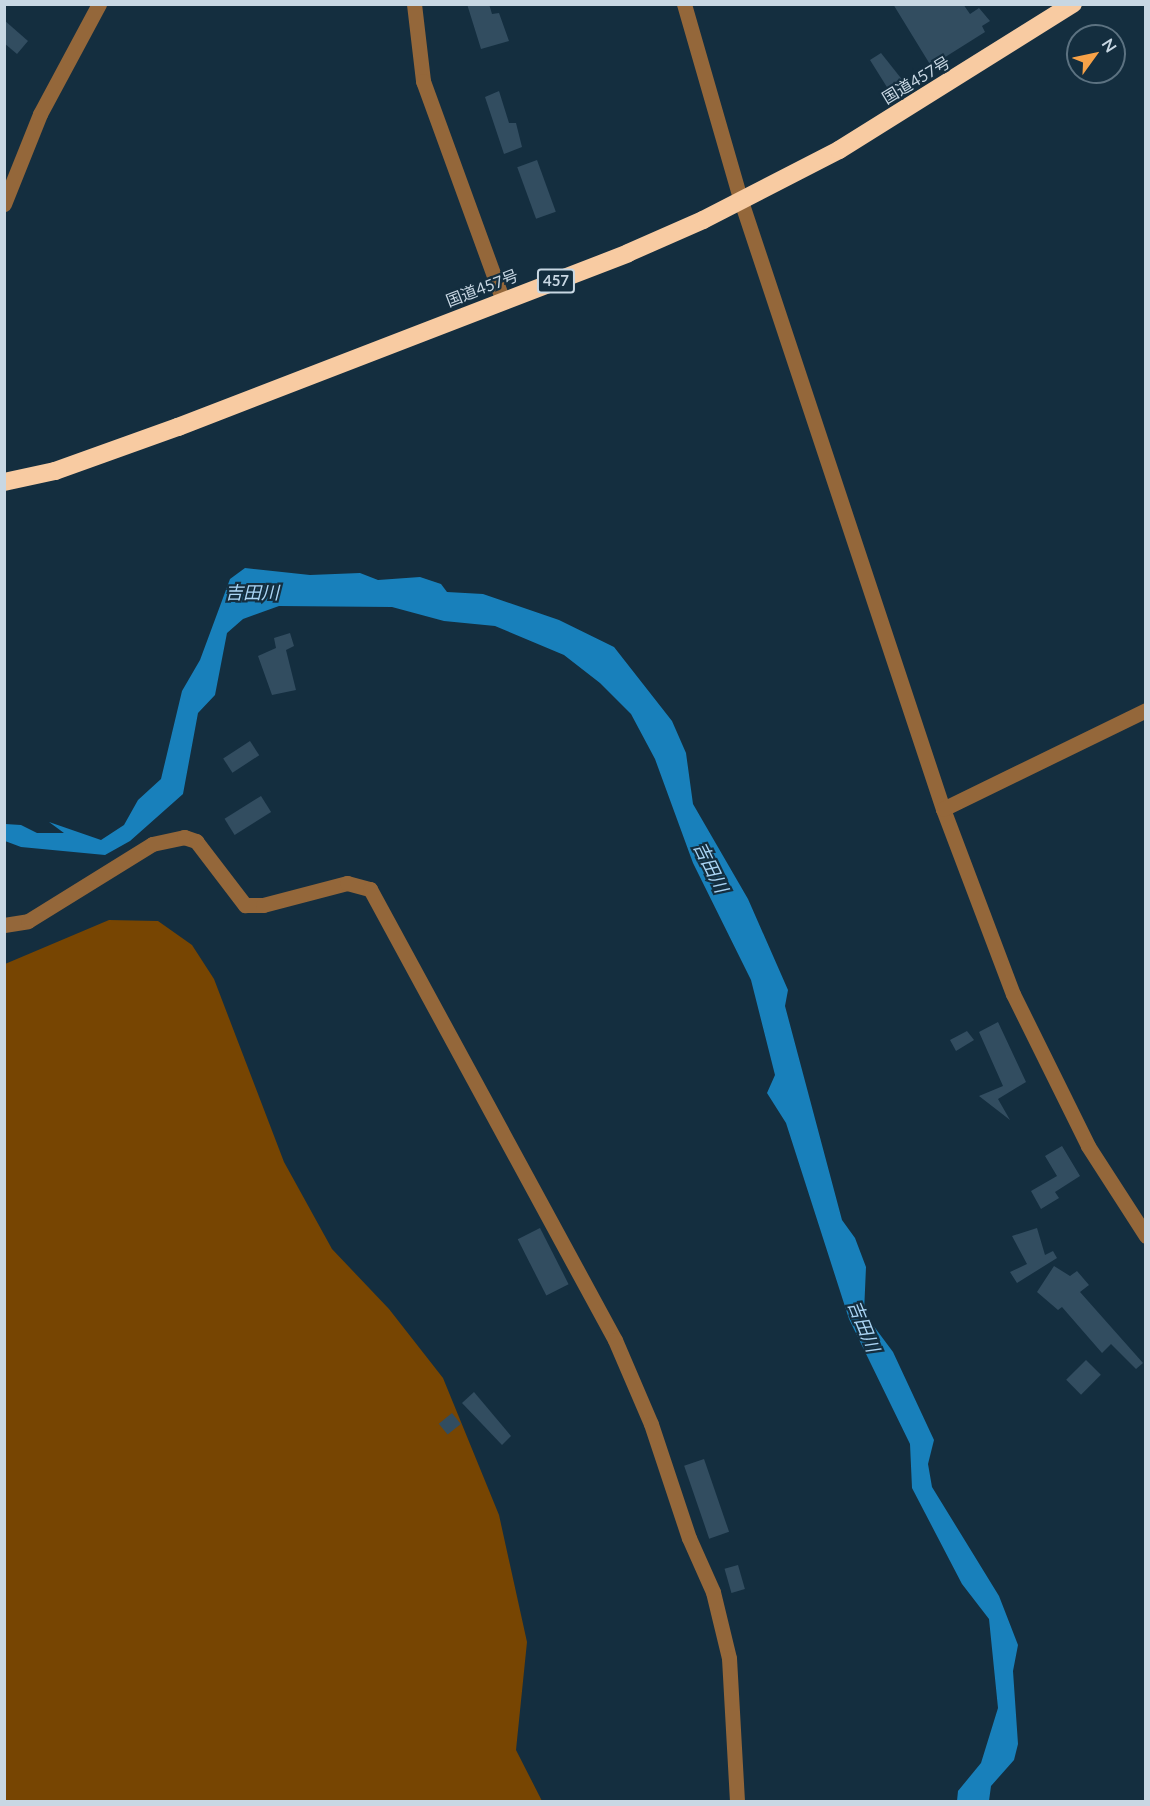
<!DOCTYPE html>
<meta charset="utf-8">
<style>
body{margin:0}
#map{position:relative;width:1150px;height:1806px;overflow:hidden;background:#142e3f;font-family:Lato,"Noto Sans JP",sans-serif}
div>[style]{position:absolute}
.green>*{inset:0;background:#774502}
.water>*{inset:0;background:#1880bb}
.building>*{inset:0;background:#324d60;transform-origin:0 0}
.minor>*{height:15px;margin:-7.5px;padding:0 7.5px;transform-origin:7.5px;border-radius:7.5px;background:#94673a}
.highway>*{height:18px;margin:-9px;padding:0 9px;transform-origin:9px;border-radius:9px;background:#f8cba2}
span{translate:-50% -50%;white-space:nowrap;text-align:center;line-height:1.15;-webkit-text-stroke:4.5px #142e3f;paint-order:stroke}
.shield-label span{padding:2px 4px;background:#142e3f;border:2px solid;border-radius:4px;-webkit-text-stroke-width:0}
.shield-label{font-size:15px;color:#c8d7e3;font-weight:700}
.street-label{font-size:16px;color:#c8d7e3}
.water-label{font-size:18px;color:#abd5f5;font-style:italic}
.frame{position:absolute;inset:0;border:6px solid #c8d7e3;pointer-events:none}
.north{position:absolute;left:1066px;top:24px;width:60px;height:60px;box-sizing:border-box;background:#142e3f;border:2px solid #5c7281;border-radius:50%;rotate:57deg;font-size:16px;font-weight:700;line-height:24px;text-align:center;color:#c8d7e3}
.north::after{content:'';display:block;margin:auto;width:21px;height:27px;background:#f7a248;clip-path:polygon(50% 0,100% 100%,50% 72%,0 100%)}
</style>
<div id="map">
<div class="green">
<i style="clip-path:polygon(109px 920px,158px 921px,192px 945px,214px 979px,284px 1162px,332px 1249px,389px 1309px,443px 1378px,499px 1515px,527px 1642px,516px 1750px,542px 1801px,5px 1802px,5px 964px)"></i>
</div>
<div class="water">
<i style="clip-path:polygon(245px 568px,310px 575px,360px 573px,378px 580px,420px 577px,441px 584px,447px 592px,483px 594px,559px 620px,614px 647px,672px 721px,686px 753px,693px 804px,748px 899px,788px 990px,785px 1006px,842px 1220px,855px 1238px,866px 1267px,864px 1313px,893px 1352px,934px 1440px,928px 1464px,932px 1487px,999px 1596px,1018px 1645px,1013px 1671px,1018px 1744px,1014px 1760px,991px 1786px,989px 1801px,957px 1801px,958px 1791px,981px 1763px,998px 1708px,989px 1619px,962px 1584px,912px 1488px,910px 1444px,849px 1319px,786px 1123px,767px 1093px,775px 1075px,751px 980px,693px 863px,655px 759px,631px 714px,600px 683px,564px 655px,495px 626px,444px 621px,392px 607px,279px 606px,243px 619px,227px 633px,215px 695px,198px 713px,183px 794px,130px 841px,105px 855px,21px 847px,5px 841px,5px 824px,21px 825px,37px 833px,64px 833px,49px 822px,101px 840px,124px 825px,138px 800px,161px 779px,182px 691px,200px 660px,230px 579px)"></i>
</div>
<div class="building">
<i style="clip-path:polygon(467px 4px,489px 4px,492px 14px,499px 13px,509px 41px,481px 49px)"></i>
<i style="clip-path:polygon(893px 4px,963px 4px,970px 14px,979px 8px,990px 21px,982px 26px,985px 32px,931px 66px)"></i>
<i style="clip-path:polygon(4px 20px,28px 41px,17px 54px,4px 43px)"></i>
<i style="clip-path:polygon(881px 53px,904px 82px,890px 92px,870px 60px)"></i>
<i style="clip-path:polygon(499px 91px,509px 123px,516px 123px,522px 147px,504px 154px,485px 97px)"></i>
<i style="left:537px;top:160px;width:55px;height:21px;rotate:70deg"></i>
<i style="clip-path:polygon(290px 633px,294px 646px,286px 650px,296px 690px,272px 695px,258px 656px,276px 648px,274px 638px)"></i>
<i style="left:250px;top:741px;width:17px;height:32px;rotate:57deg"></i>
<i style="left:261px;top:796px;width:19px;height:43px;rotate:58deg"></i>
<i style="clip-path:polygon(998px 1022px,1026px 1082px,998px 1099px,1010px 1120px,979px 1096px,1003px 1086px,979px 1032px)"></i>
<i style="clip-path:polygon(967px 1031px,974px 1040px,956px 1051px,950px 1040px)"></i>
<i style="clip-path:polygon(1062px 1146px,1080px 1176px,1055px 1192px,1059px 1198px,1041px 1209px,1031px 1191px,1057px 1176px,1045px 1156px)"></i>
<i style="left:540px;top:1228px;width:63px;height:25px;rotate:63deg"></i>
<i style="clip-path:polygon(1037px 1228px,1045px 1255px,1053px 1251px,1057px 1258px,1017px 1283px,1010px 1272px,1027px 1264px,1012px 1236px)"></i>
<i style="clip-path:polygon(1054px 1266px,1070px 1276px,1077px 1271px,1089px 1285px,1080px 1292px,1143px 1363px,1136px 1369px,1111px 1344px,1102px 1353px,1062px 1307px,1058px 1310px,1037px 1292px)"></i>
<i style="left:1086px;top:1360px;width:21px;height:28px;rotate:45deg"></i>
<i style="clip-path:polygon(474px 1392px,511px 1436px,502px 1445px,462px 1403px)"></i>
<i style="left:452px;top:1413px;width:14px;height:17px;rotate:51deg"></i>
<i style="left:704px;top:1459px;width:77px;height:21px;rotate:71deg"></i>
<i style="left:738px;top:1565px;width:25px;height:14px;rotate:74deg"></i>
</div>
<div class="minor">
<i style="left:414px;top:4px;width:78px;rotate:83.3deg"></i>
<i style="left:423px;top:81px;width:234px;rotate:70deg"></i>
<i style="left:684px;top:4px;width:205px;rotate:73.9deg"></i>
<i style="left:741px;top:201px;width:641px;rotate:71.62deg"></i>
<i style="left:943px;top:809px;width:198px;rotate:69.3deg"></i>
<i style="left:1013px;top:994px;width:169px;rotate:63.7deg"></i>
<i style="left:1088px;top:1146px;width:107px;rotate:57.2deg"></i>
<i style="left:4px;top:204px;width:97px;rotate:-68.2deg"></i>
<i style="left:40px;top:114px;width:125px;rotate:-61.8deg"></i>
<i style="left:943px;top:809px;width:226px;rotate:-26deg"></i>
<i style="left:4px;top:925px;width:24px;rotate:-9deg"></i>
<i style="left:28px;top:921px;width:146px;rotate:-31.8deg"></i>
<i style="left:152px;top:844px;width:33px;rotate:-12deg"></i>
<i style="left:184px;top:837px;width:13px;rotate:18deg"></i>
<i style="left:196px;top:841px;width:81px;rotate:52.6deg"></i>
<i style="left:245px;top:905px;width:18px"></i>
<i style="left:263px;top:905px;width:87px;rotate:-14.7deg"></i>
<i style="left:347px;top:883px;width:24px;rotate:15deg"></i>
<i style="left:370px;top:889px;width:513px;rotate:61.49deg"></i>
<i style="left:615px;top:1340px;width:91px;rotate:66.8deg"></i>
<i style="left:651px;top:1424px;width:120px;rotate:71.6deg"></i>
<i style="left:689px;top:1538px;width:59px;rotate:66deg"></i>
<i style="left:713px;top:1592px;width:68px;rotate:76.4deg"></i>
<i style="left:729px;top:1658px;width:144px;rotate:86.8deg"></i>
</div>
<div class="highway">
<i style="left:4px;top:482px;width:52px;rotate:-12.2deg"></i>
<i style="left:55px;top:471px;width:131px;rotate:-19.7deg"></i>
<i style="left:178px;top:427px;width:482px;rotate:-21.1deg"></i>
<i style="left:628px;top:253px;width:82px;rotate:-23.7deg"></i>
<i style="left:703px;top:220px;width:153px;rotate:-27.2deg"></i>
<i style="left:839px;top:150px;width:276px;rotate:-32deg"></i>
</div>
<div class="shield-label">
<span style="left:556px;top:281px">457</span>
</div>
<div class="street-label">
<span style="left:916px;top:80px;rotate:-31deg">国道457号</span>
<span style="left:482px;top:288px;rotate:-21deg">国道457号</span>
</div>
<div class="water-label">
<span style="left:252px;top:592px">吉田川</span>
<span style="left:711px;top:867px;rotate:64deg">吉田川</span>
<span style="left:864px;top:1326px;rotate:68deg">吉田川</span>
</div>
<div class="frame"></div>
<div class="north">N</div>
</div>
